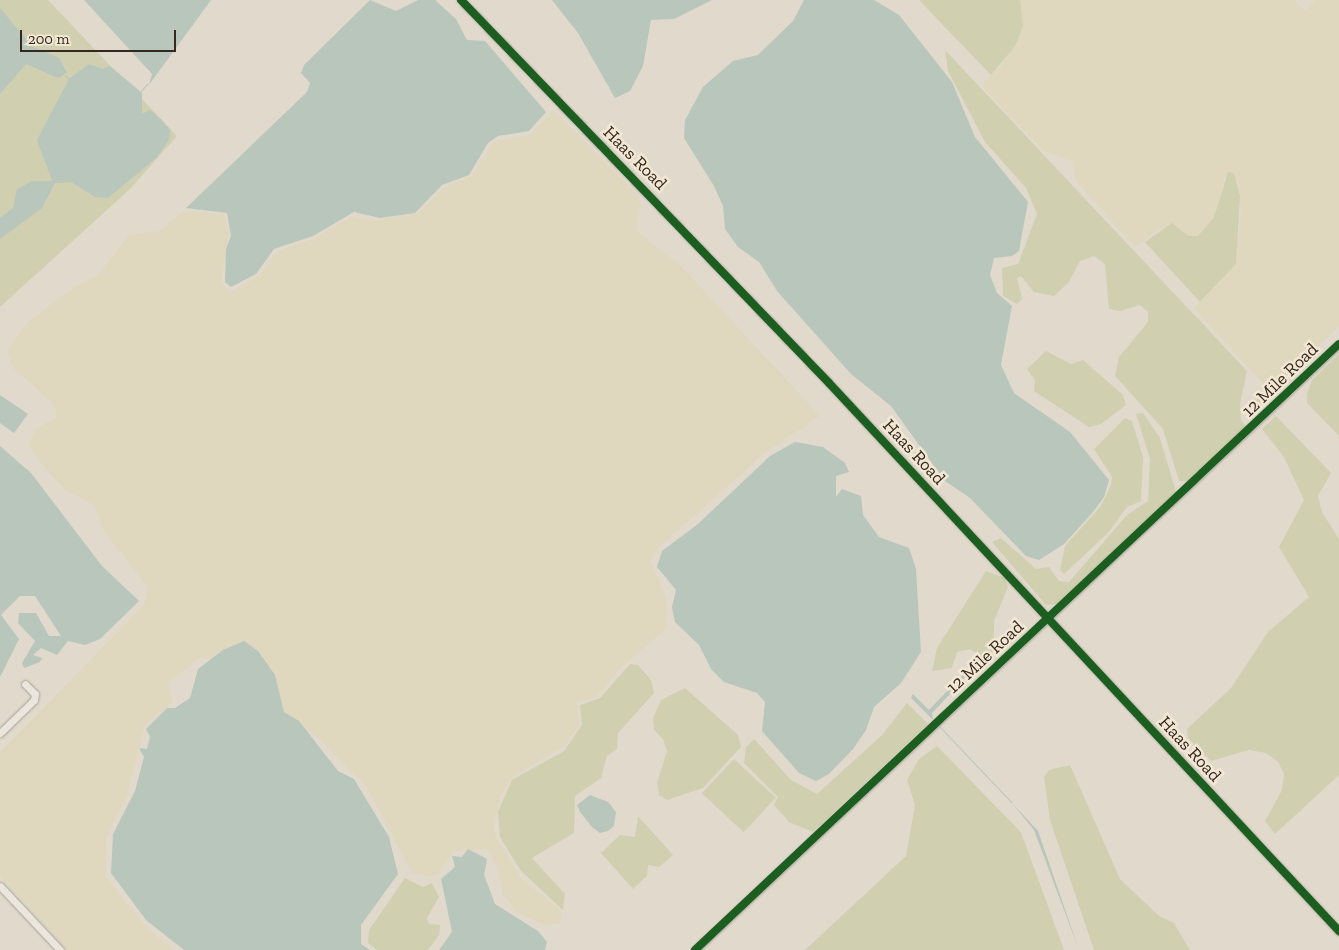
<!DOCTYPE html>
<style>
body{margin:0}
#map{position:relative;width:1339px;height:950px;overflow:hidden;background:#e1dacc;font-family:"Zilla Slab",serif}
div>[style]{position:absolute}
.farmland>*{inset:0;background:#dfd7be}
.green>*{inset:0;background:#d0cfb0;transform-origin:0 0}
.water>*{inset:0;background:#b8c6bc}
.stream>*{height:1px;margin:-0.5px;padding:0 0.5px;transform-origin:0.5px;border-radius:0.5px;background:#b8c6bc}
.roads{filter:drop-shadow(0 0 1px #a69f96) drop-shadow(0 0 1px #a69f96)}
.minor>*{height:7px;margin:-3.5px;padding:0 3.5px;transform-origin:3.5px;border-radius:3.5px;background:#eae6de}
.cycleway>*{height:8px;margin:-4px;padding:0 4px;transform-origin:4px;border-radius:4px;background:#1b5e20}
span{translate:-50% -50%;white-space:nowrap;text-align:center;line-height:1.15;-webkit-text-stroke:5px #f2e7d3;paint-order:stroke}
.street-label{font-size:18px;color:#34281f}
.scale{position:absolute;left:20px;top:30px;width:156px;height:22px;box-sizing:border-box;border:2px solid #34281f;border-top:0;padding-left:6px;font-size:15px;line-height:18px;white-space:nowrap;color:#34281f;-webkit-text-stroke:4px #f2e7d3;paint-order:stroke}
</style>
<div id="map">
<div class="farmland">
<i style="clip-path:polygon(1020px 0,1294px 0,1305px 11px,1316px 0,1339px 0,1339px 326px,1279px 386px,1266px 386px,1194px 309px,1236px 264px,1241px 209px,1238px 180px,1225px 176px,1214px 217px,1198px 236px,1189px 236px,1180px 227px,1159px 229px,1135px 247px,1076px 181px,1072px 161px,1044px 151px,985px 90px,983px 83px,1001px 66px,1023px 26px)"></i>
<i style="clip-path:polygon(553px 110px,636px 193px,641px 202px,636px 230px,683px 268px,820px 416px,766px 452px,657px 549px,651px 562px,666px 597px,667px 628px,621px 668px,595px 698px,577px 702px,579px 725px,566px 745px,515px 775px,501px 794px,494px 826px,496px 838px,522px 879px,561px 911px,561px 923px,545px 925px,517px 912px,503px 895px,496px 864px,487px 849px,454px 851px,438px 874px,431px 877px,412px 873px,366px 786px,320px 740px,284px 712px,275px 675px,258px 651px,223px 650px,211px 659px,200px 658px,168px 682px,173px 702px,145px 725px,127px 796px,106px 838px,106px 877px,148px 929px,174px 950px,67px 950px,0 876px,0 752px,144px 605px,148px 588px,104px 531px,94px 505px,65px 490px,35px 456px,28px 444px,36px 429px,57px 416px,55px 405px,13px 368px,7px 349px,28px 322px,71px 289px,98px 275px,129px 235px,159px 231px,184px 211px,224px 214px,229px 234px,221px 283px,231px 292px,258px 276px,278px 251px,312px 239px,353px 216px,373px 221px,418px 213px,444px 187px,471px 176px,494px 141px,529px 135px)"></i>
</div>
<div class="green">
<i style="clip-path:polygon(0 0,48px 0,177px 136px,130px 189px,0 307px)"></i>
<i style="clip-path:polygon(919px 0,1020px 0,1023px 26px,1015px 46px,991px 75px)"></i>
<i style="clip-path:polygon(945px 50px,1247px 371px,1240px 404px,1241px 420px,1246px 427px,1187px 481px,1179px 481px,1163px 429px,1115px 376px,1119px 357px,1148px 322px,1148px 312px,1140px 305px,1120px 311px,1109px 309px,1105px 264px,1094px 256px,1080px 261px,1069px 282px,1054px 296px,1034px 292px,1021px 276px,1017px 278px,1022px 299px,1017px 304px,1003px 296px,1002px 268px,1018px 264px,1037px 214px,1026px 188px,985px 142px,948px 71px)"></i>
<i style="clip-path:polygon(1228px 172px,1234px 173px,1240px 196px,1236px 264px,1200px 302px,1145px 242px,1172px 223px,1189px 236px,1198px 236px,1214px 217px)"></i>
<i style="clip-path:polygon(1046px 351px,1071px 364px,1083px 360px,1123px 395px,1126px 405px,1101px 424px,1089px 427px,1034px 391px,1035px 380px,1027px 369px)"></i>
<i style="clip-path:polygon(1339px 354px,1339px 436px,1307px 403px,1307px 394px,1312px 380px)"></i>
<i style="clip-path:polygon(1266px 389px,1269px 397px,1250px 414px,1248px 406px)"></i>
<i style="clip-path:polygon(1143px 413px,1160px 438px,1176px 492px,1056px 604px,1046px 605px,992px 542px,1001px 538px,1036px 569px,1049px 567px,1059px 581px,1069px 582px,1127px 515px,1148px 501px,1150px 459px,1136px 414px)"></i>
<i style="clip-path:polygon(1276px 416px,1331px 473px,1318px 496px,1322px 512px,1339px 539px,1339px 775px,1275px 834px,1265px 821px,1282px 790px,1284px 774px,1278px 762px,1266px 753px,1249px 750px,1211px 761px,1188px 738px,1187px 729px,1231px 688px,1268px 632px,1309px 597px,1279px 547px,1304px 500px,1284px 457px,1262px 429px)"></i>
<i style="clip-path:polygon(1125px 418px,1132px 421px,1143px 457px,1141px 501px,1127px 507px,1108px 533px,1064px 574px,1060px 570px,1065px 546px,1100px 507px,1111px 486px,1112px 477px,1094px 449px)"></i>
<i style="clip-path:polygon(986px 571px,1005px 578px,1008px 587px,994px 621px,994px 660px,972px 680px,978px 654px,970px 649px,957px 652px,952px 668px,932px 671px,937px 648px)"></i>
<i style="clip-path:polygon(630px 664px,638px 665px,651px 680px,654px 693px,618px 733px,617px 749px,607px 756px,601px 778px,575px 796px,574px 833px,532px 858px,565px 894px,563px 910px,521px 871px,500px 837px,498px 812px,512px 780px,564px 751px,582px 725px,580px 705px,600px 698px)"></i>
<i style="clip-path:polygon(685px 688px,738px 735px,741px 747px,703px 788px,667px 800px,659px 795px,657px 783px,667px 751px,663px 739px,654px 730px,653px 718px,661px 700px)"></i>
<i style="clip-path:polygon(907px 703px,928px 724px,813px 832px,789px 822px,774px 805px,778px 797px,744px 763px,746px 747px,754px 739px,791px 780px,817px 794px,882px 735px)"></i>
<i style="clip-path:polygon(937px 746px,1021px 832px,1064px 950px,805px 950px,906px 856px,915px 805px,907px 780px,919px 759px)"></i>
<i style="left:734px;top:759px;width:57px;height:47px;rotate:43deg"></i>
<i style="clip-path:polygon(1070px 765px,1120px 879px,1159px 916px,1174px 923px,1190px 950px,1094px 950px,1050px 820px,1044px 777px,1049px 770px)"></i>
<i style="clip-path:polygon(638px 816px,673px 855px,659px 867px,648px 865px,647px 876px,633px 889px,601px 853px,620px 835px,635px 837px)"></i>
<i style="clip-path:polygon(405px 878px,423px 887px,432px 883px,439px 897px,427px 918px,429px 924px,440px 925px,439px 935px,428px 950px,377px 950px,368px 943px,369px 930px)"></i>
</div>
<div class="water">
<i style="clip-path:polygon(84px 0,211px 0,149px 85px,152px 74px)"></i>
<i style="clip-path:polygon(370px 0,396px 11px,418px 0,435px 0,456px 19px,467px 40px,485px 41px,546px 112px,529px 131px,498px 136px,488px 143px,469px 175px,442px 185px,415px 213px,380px 218px,354px 212px,313px 236px,274px 249px,256px 274px,231px 287px,225px 282px,226px 249px,231px 236px,227px 213px,186px 208px,307px 92px,310px 83px,301px 73px,304px 65px)"></i>
<i style="clip-path:polygon(552px 0,712px 0,674px 19px,651px 20px,643px 66px,630px 91px,615px 98px,578px 33px)"></i>
<i style="clip-path:polygon(804px 0,874px 0,899px 15px,952px 82px,975px 137px,1028px 202px,1019px 251px,1012px 256px,994px 258px,990px 275px,997px 293px,1012px 306px,1001px 365px,1014px 393px,1070px 432px,1109px 480px,1104px 497px,1093px 512px,1064px 544px,1039px 560px,1026px 556px,970px 498px,945px 481px,891px 406px,851px 374px,777px 291px,759px 262px,738px 247px,725px 229px,723px 206px,714px 186px,684px 138px,685px 120px,703px 87px,733px 61px,758px 55px,793px 21px)"></i>
<i style="clip-path:polygon(0 8px,32px 46px,59px 58px,67px 73px,58px 78px,26px 64px,0 94px)"></i>
<i style="clip-path:polygon(89px 64px,103px 69px,110px 66px,142px 93px,142px 114px,150px 110px,161px 119px,170px 130px,169px 140px,156px 158px,108px 198px,95px 197px,71px 182px,55px 183px,42px 208px,0 239px,0 218px,13px 208px,17px 189px,32px 181px,52px 181px,37px 140px,69px 79px)"></i>
<i style="clip-path:polygon(0 395px,28px 414px,14px 433px,0 423px)"></i>
<i style="clip-path:polygon(795px 442px,823px 447px,845px 463px,849px 472px,836px 476px,836px 497px,842px 489px,861px 496px,863px 515px,879px 537px,909px 548px,916px 569px,921px 652px,901px 683px,874px 707px,866px 730px,853px 749px,829px 774px,816px 781px,799px 773px,762px 731px,765px 702px,757px 693px,724px 682px,711px 669px,699px 645px,675px 622px,672px 607px,676px 590px,657px 567px,662px 551px,698px 524px,770px 456px)"></i>
<i style="clip-path:polygon(0 446px,31px 473px,102px 566px,139px 601px,100px 639px,85px 645px,68px 641px,57px 655px,41px 648px,33px 655px,42px 658px,40px 662px,24px 668px,22px 663px,35px 641px,18px 623px,19px 613px,36px 613px,49px 636px,61px 636px,35px 596px,20px 596px,1px 615px,19px 639px,0 677px)"></i>
<i style="clip-path:polygon(244px 641px,258px 651px,275px 675px,284px 712px,299px 721px,338px 771px,354px 779px,389px 837px,398px 874px,361px 925px,361px 944px,370px 950px,184px 950px,146px 920px,111px 873px,113px 834px,135px 791px,144px 757px,139px 748px,147px 749px,150px 737px,146px 729px,167px 708px,175px 708px,190px 698px,198px 669px,223px 650px)"></i>
<i style="clip-path:polygon(972px 665px,970px 673px,932px 713px,933px 720px,911px 698px,913px 694px,929px 710px)"></i>
<i style="clip-path:polygon(590px 795px,608px 802px,616px 812px,614px 826px,608px 831px,600px 833px,592px 827px,580px 812px,577px 805px)"></i>
<i style="clip-path:polygon(1011px 802px,1038px 831px,1079px 950px,1034px 830px)"></i>
<i style="clip-path:polygon(468px 849px,487px 859px,484px 875px,495px 904px,538px 931px,547px 942px,545px 950px,439px 950px,452px 932px,441px 879px,455px 867px,452px 856px,462px 857px)"></i>
</div>
<div class="stream">
<i style="left:65px;top:75px;width:6px;rotate:45deg"></i>
<i style="left:140px;top:92px;width:11px;rotate:-49deg"></i>
<i style="left:939px;top:726px;width:105px;rotate:46.5deg"></i>
</div>
<div class="roads">
<div class="minor">
<i style="left:461px;top:0;width:531px;rotate:46.14deg"></i>
<i style="left:829px;top:383px;width:749px;rotate:47.06deg"></i>
<i style="left:0;top:733px;width:47px;rotate:-44.1deg"></i>
<i style="left:34px;top:700px;width:6px;rotate:-81deg"></i>
<i style="left:35px;top:694px;width:14px;rotate:-135deg"></i>
<i style="left:0;top:886px;width:88px;rotate:46.8deg"></i>
<i style="left:695px;top:950px;width:884px;rotate:-43.26deg"></i>
</div>
</div>
<div class="cycleway">
<i style="left:461px;top:0;width:531px;rotate:46.14deg"></i>
<i style="left:829px;top:383px;width:749px;rotate:47.06deg"></i>
<i style="left:695px;top:950px;width:884px;rotate:-43.26deg"></i>
</div>
<div class="street-label">
<span style="left:635px;top:158px;rotate:45deg">Haas Road</span>
<span style="left:1280px;top:380px;rotate:-44deg">12 Mile Road</span>
<span style="left:914px;top:452px;rotate:47deg">Haas Road</span>
<span style="left:985px;top:657px;rotate:-43deg">12 Mile Road</span>
<span style="left:1190px;top:749px;rotate:47deg">Haas Road</span>
</div>
<div class="scale">200 m</div>
</div>
